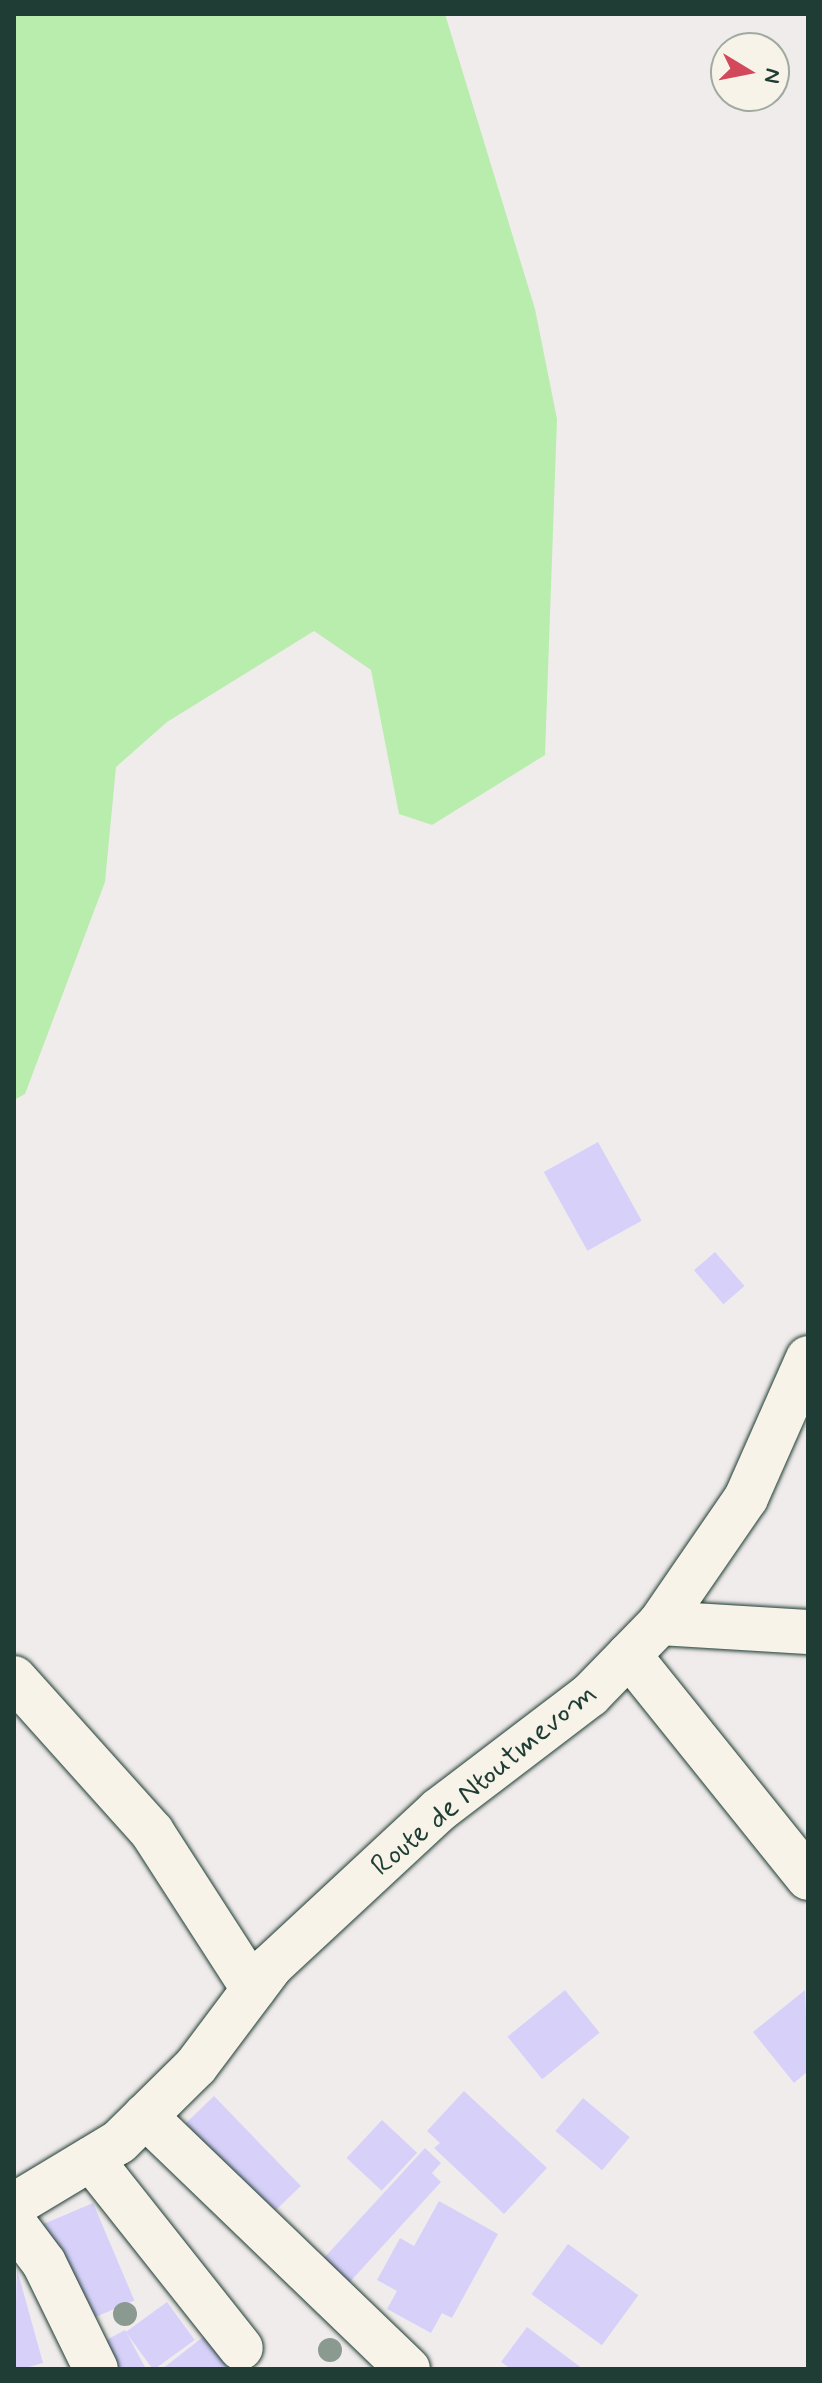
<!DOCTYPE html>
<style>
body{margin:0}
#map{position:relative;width:822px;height:2383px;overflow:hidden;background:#f1ecec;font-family:Mynerve,sans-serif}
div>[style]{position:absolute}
.green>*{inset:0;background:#b9edae}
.building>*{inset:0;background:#d7d1fa;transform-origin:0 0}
.roads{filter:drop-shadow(0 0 2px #1f3d34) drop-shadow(0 0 2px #1f3d34)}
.minor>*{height:44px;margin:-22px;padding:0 22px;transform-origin:22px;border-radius:22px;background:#f7f3e8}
.tertiary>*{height:44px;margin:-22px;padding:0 22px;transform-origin:22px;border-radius:22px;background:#f7f3e8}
.trees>*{width:24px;height:24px;margin:-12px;border-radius:50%;background:#8a9a91}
span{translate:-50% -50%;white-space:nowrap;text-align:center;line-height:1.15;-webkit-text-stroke:7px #f7f3e8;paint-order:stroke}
.street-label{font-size:30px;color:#1f3d34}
.frame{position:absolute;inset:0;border:16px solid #1f3d34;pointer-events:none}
.north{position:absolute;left:710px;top:32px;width:80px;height:80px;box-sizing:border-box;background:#f7f3e8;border:2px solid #a1aaa0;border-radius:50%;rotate:100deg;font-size:22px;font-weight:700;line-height:32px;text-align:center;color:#1f3d34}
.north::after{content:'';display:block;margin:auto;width:28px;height:36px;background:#d1495b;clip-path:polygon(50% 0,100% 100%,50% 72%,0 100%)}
</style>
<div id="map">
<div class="green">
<i style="clip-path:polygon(14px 14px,445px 14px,535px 309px,557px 419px,545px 755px,432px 825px,399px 814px,371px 670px,314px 631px,167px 722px,116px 767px,105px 882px,25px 1094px,14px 1100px)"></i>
</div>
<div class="building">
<i style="left:598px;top:1142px;width:90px;height:62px;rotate:61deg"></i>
<i style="left:715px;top:1252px;width:45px;height:28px;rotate:49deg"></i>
<i style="left:565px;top:1990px;width:55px;height:74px;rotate:51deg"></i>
<i style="clip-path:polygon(805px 1990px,808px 2071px,794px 2083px,753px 2032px)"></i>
<i style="clip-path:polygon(464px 2091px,547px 2168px,504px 2214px,434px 2148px,440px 2143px,427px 2131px)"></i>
<i style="left:214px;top:2096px;width:125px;height:53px;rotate:46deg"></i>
<i style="left:583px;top:2098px;width:61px;height:43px;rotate:40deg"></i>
<i style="left:382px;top:2120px;width:48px;height:52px;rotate:43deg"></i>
<i style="clip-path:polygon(425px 2148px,441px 2163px,432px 2173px,441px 2182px,338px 2295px,312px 2271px)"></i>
<i style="clip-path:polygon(439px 2201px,498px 2234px,452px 2318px,442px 2313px,431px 2333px,387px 2309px,397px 2291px,377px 2280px,400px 2238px,414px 2246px)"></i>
<i style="left:93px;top:2203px;width:106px;height:57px;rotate:67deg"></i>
<i style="left:568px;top:2244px;width:87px;height:62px;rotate:36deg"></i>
<i style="clip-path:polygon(17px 2269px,43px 2363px,22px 2369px,14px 2369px)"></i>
<i style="left:167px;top:2302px;width:47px;height:51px;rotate:54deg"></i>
<i style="clip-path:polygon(527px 2327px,583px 2369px,511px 2369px,501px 2362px)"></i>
<i style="clip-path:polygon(125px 2330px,146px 2369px,86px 2369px,79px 2355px)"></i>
<i style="clip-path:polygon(212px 2330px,242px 2369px,162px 2369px)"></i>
</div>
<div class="roads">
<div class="minor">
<i style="left:660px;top:1623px;width:148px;rotate:3.5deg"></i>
<i style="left:629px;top:1655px;width:286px;rotate:51.2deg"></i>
<i style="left:14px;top:1678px;width:207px;rotate:48.1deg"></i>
<i style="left:152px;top:1832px;width:187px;rotate:57.2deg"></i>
<i style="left:145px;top:2116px;width:365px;rotate:43.9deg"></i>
<i style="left:91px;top:2159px;width:241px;rotate:51.6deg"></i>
<i style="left:14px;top:2223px;width:50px;rotate:53.1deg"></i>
<i style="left:44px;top:2263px;width:118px;rotate:63.9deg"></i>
</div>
<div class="tertiary">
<i style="left:14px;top:2205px;width:122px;rotate:-31deg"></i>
<i style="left:119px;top:2142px;width:108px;rotate:-44.6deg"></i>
<i style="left:196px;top:2066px;width:125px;rotate:-53.1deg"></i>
<i style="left:271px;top:1966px;width:229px;rotate:-42.9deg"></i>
<i style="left:439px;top:1810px;width:190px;rotate:-37.3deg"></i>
<i style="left:590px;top:1695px;width:100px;rotate:-45.8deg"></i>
<i style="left:660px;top:1623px;width:152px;rotate:-55.5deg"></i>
<i style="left:746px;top:1498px;width:153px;rotate:-66.1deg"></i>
</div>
</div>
<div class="trees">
<i style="left:125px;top:2314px"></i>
<i style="left:330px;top:2350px"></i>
</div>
<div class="street-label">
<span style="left:484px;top:1780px;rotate:-40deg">Route de Ntoutmevom</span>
</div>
<div class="frame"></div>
<div class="north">N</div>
</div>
